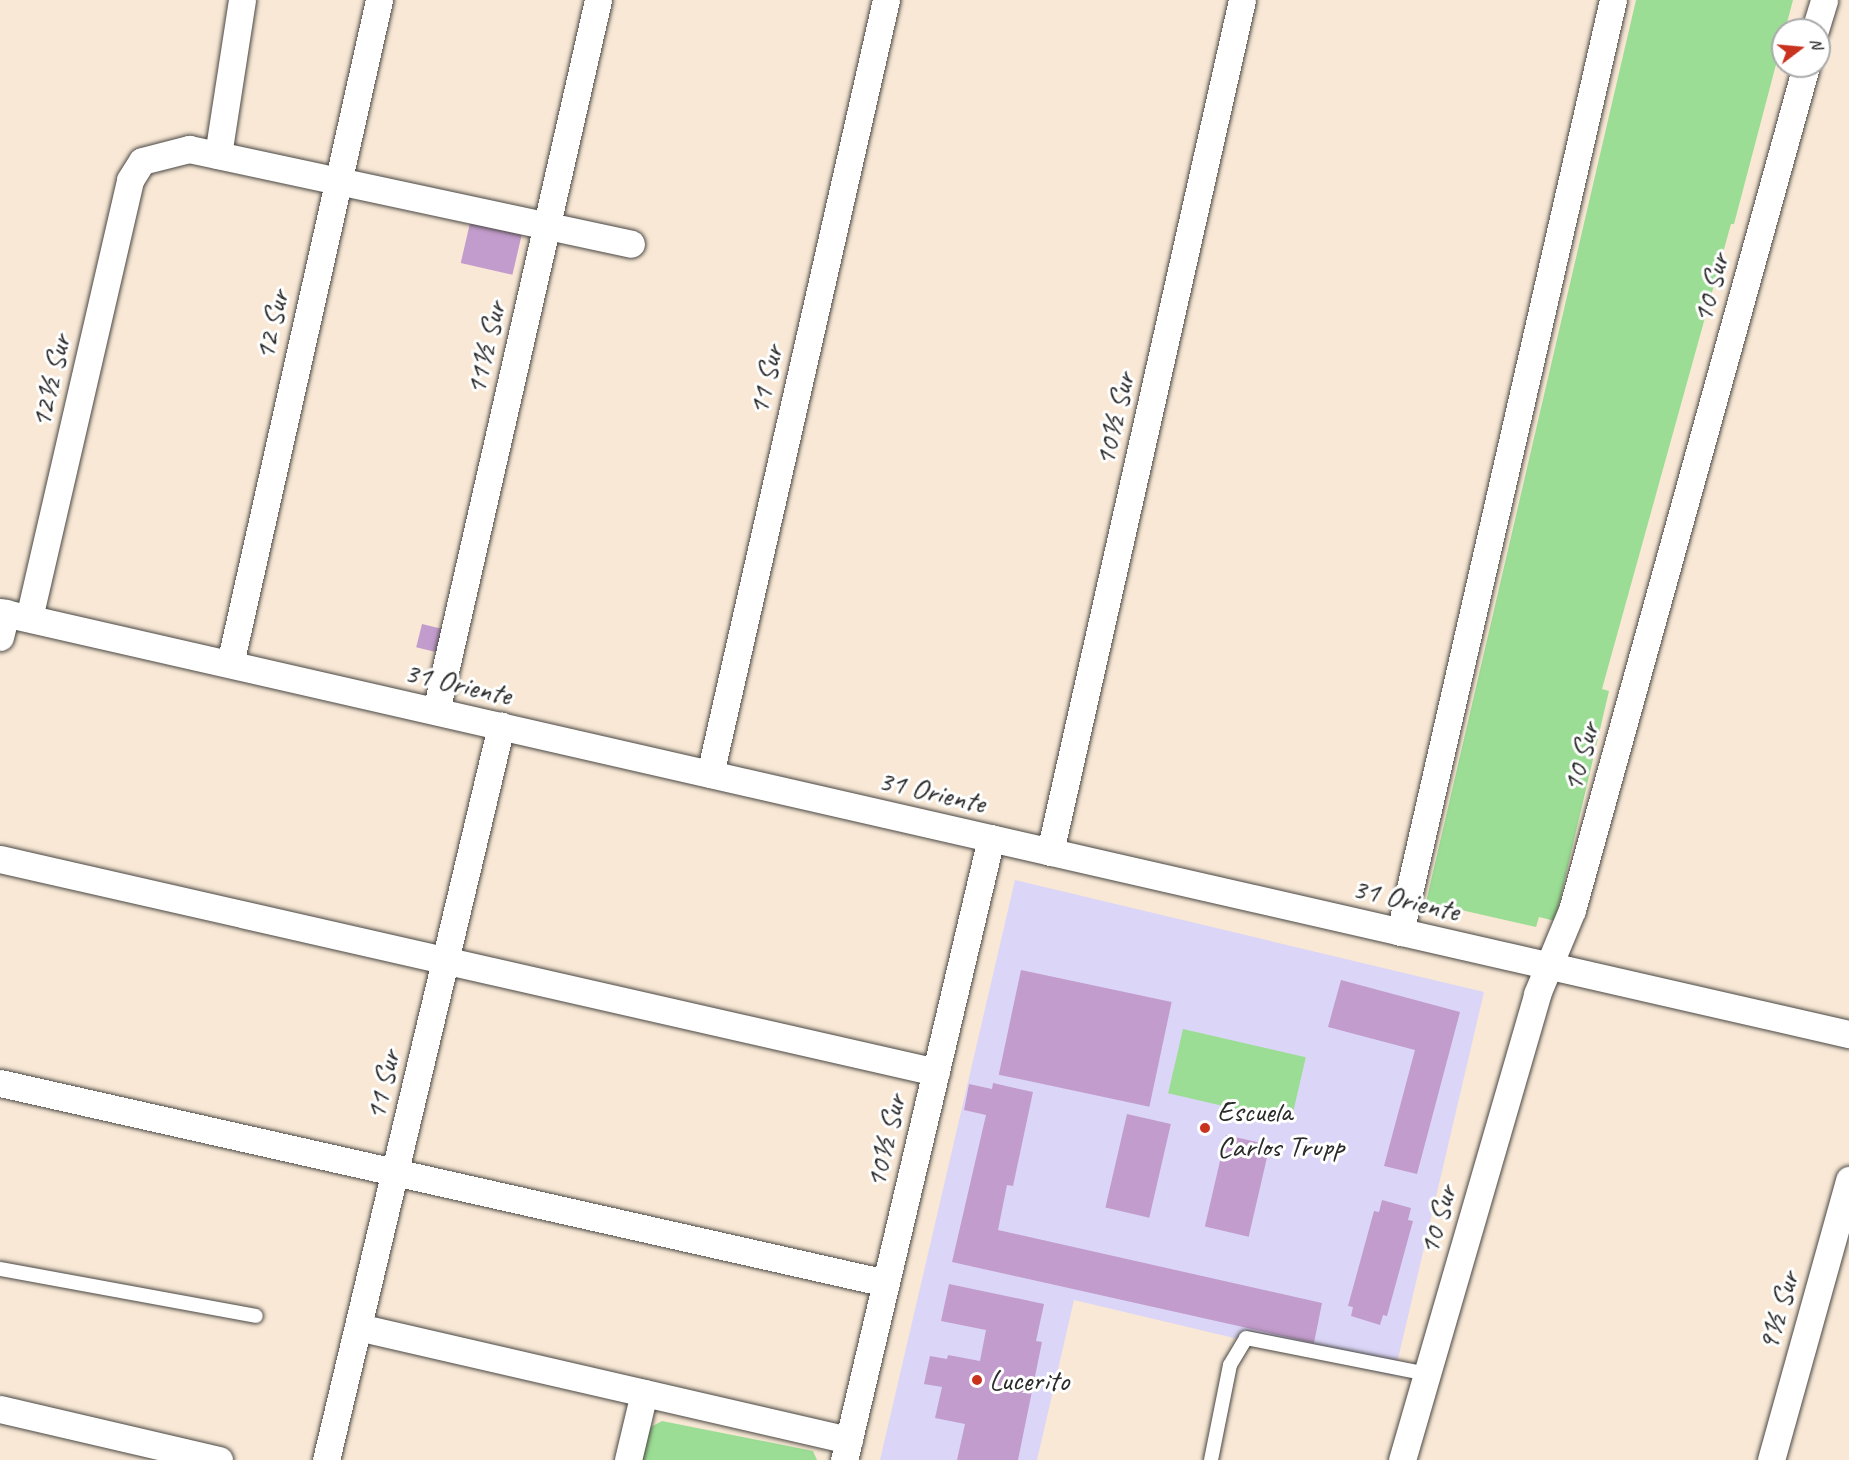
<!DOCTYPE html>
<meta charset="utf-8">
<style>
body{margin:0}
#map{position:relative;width:1849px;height:1460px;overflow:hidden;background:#f8e8d5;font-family:Caveat,sans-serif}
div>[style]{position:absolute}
.built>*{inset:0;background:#dbd6f7}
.green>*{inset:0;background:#9bdd94;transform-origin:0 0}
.building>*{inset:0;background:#c29ccc;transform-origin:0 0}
.roads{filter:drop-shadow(0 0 2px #4a4744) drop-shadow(0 0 2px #4a4744)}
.service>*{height:14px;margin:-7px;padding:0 7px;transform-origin:7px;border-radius:7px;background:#fff}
.minor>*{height:27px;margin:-13.5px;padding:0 13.5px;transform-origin:13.5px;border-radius:13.5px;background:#fff}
.dots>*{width:16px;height:16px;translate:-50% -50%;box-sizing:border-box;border:3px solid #fff;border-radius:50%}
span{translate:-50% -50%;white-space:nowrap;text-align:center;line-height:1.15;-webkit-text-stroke:6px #fff;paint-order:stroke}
.street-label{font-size:30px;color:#2b2b2b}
.poi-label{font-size:30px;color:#2b2b2b}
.left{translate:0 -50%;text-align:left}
.north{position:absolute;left:1771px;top:18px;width:60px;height:60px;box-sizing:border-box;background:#fff;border:2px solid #aaa;border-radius:50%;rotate:74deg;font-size:16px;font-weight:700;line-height:24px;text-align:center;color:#2b2b2b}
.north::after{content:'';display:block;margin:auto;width:21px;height:27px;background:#c8321e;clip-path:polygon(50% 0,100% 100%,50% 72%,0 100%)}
</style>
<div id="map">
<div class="built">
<i style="clip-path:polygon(1015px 880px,1484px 992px,1394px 1376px,1074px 1300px,1037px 1460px,880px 1460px)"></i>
</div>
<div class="green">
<i style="clip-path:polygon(1636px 0,1793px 0,1734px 224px,1731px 224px,1602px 689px,1609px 691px,1555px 921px,1539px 917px,1536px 927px,1426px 902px)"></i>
<i style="left:1183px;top:1029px;width:126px;height:66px;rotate:13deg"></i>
<i style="clip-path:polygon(662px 1421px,813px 1451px,817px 1460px,642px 1460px,649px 1428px)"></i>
</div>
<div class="building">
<i style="left:470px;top:223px;width:53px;height:41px;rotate:13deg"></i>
<i style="left:422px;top:624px;width:21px;height:24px;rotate:14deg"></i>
<i style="left:1021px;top:970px;width:154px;height:107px;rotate:12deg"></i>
<i style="clip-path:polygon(1341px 980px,1460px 1012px,1417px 1174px,1384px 1166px,1415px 1050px,1328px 1027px)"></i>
<i style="clip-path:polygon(993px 1083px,1033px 1092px,1013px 1186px,1007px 1185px,998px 1230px,1322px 1303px,1314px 1343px,952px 1262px,986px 1115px,964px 1110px,969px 1084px,992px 1089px)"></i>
<i style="left:1127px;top:1114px;width:45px;height:96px;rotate:13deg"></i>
<i style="left:1226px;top:1135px;width:45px;height:94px;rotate:13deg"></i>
<i style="clip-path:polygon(1382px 1200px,1411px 1208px,1408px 1220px,1413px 1221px,1387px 1316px,1383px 1315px,1380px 1325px,1351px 1316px,1353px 1307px,1348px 1306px,1374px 1211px,1379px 1212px)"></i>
<i style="clip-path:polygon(949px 1284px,1044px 1304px,1036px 1341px,1042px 1342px,1018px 1460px,957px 1460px,965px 1424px,935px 1418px,942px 1387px,924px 1384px,930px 1356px,947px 1359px,948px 1355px,980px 1361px,986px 1330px,941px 1321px)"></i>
</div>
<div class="roads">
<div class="service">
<i style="left:0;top:1269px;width:260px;rotate:10.4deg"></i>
<i style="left:1211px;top:1460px;width:97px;rotate:-78.7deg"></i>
<i style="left:1230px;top:1365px;width:31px;rotate:-59deg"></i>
<i style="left:1246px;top:1338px;width:185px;rotate:11.2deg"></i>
</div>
<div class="minor">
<i style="left:1815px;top:30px;width:31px;rotate:-73deg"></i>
<i style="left:218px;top:155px;width:157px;rotate:-81.2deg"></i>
<i style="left:0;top:612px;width:1897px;rotate:12.86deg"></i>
<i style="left:29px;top:618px;width:449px;rotate:-77deg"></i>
<i style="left:130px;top:180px;width:22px;rotate:-58deg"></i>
<i style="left:142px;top:161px;width:49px;rotate:-14.3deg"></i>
<i style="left:189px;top:149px;width:452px;rotate:12.1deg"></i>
<i style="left:0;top:637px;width:25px;rotate:-76deg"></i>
<i style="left:230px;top:664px;width:681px;rotate:-77.35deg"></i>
<i style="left:436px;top:711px;width:729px;rotate:-77.16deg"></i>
<i style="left:710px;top:774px;width:794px;rotate:-77.19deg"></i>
<i style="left:1050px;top:852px;width:873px;rotate:-77.3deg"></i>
<i style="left:0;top:859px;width:960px;rotate:12.82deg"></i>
<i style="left:1400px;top:932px;width:956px;rotate:-77.13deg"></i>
<i style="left:0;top:1083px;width:908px;rotate:12.72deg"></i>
<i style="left:358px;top:1327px;width:504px;rotate:12.96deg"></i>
<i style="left:0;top:1409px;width:225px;rotate:13.1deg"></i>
<i style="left:326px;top:1460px;width:755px;rotate:-76.59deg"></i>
<i style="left:628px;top:1460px;width:69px;rotate:-76.6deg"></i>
<i style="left:844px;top:1460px;width:639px;rotate:-76.7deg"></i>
<i style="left:1402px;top:1460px;width:485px;rotate:-73.8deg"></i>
<i style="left:1537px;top:994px;width:91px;rotate:-67.4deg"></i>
<i style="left:1572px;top:910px;width:876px;rotate:-74.5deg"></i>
<i style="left:1771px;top:1460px;width:291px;rotate:-74.4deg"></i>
</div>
</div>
<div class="dots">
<i style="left:1205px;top:1128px;background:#c8321e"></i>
<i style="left:977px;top:1380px;background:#c8321e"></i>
</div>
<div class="street-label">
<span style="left:1710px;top:288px;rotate:-75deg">10 Sur</span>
<span style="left:271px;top:325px;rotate:-77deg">12 Sur</span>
<span style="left:485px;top:348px;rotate:-77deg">11½ Sur</span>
<span style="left:765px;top:380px;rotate:-77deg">11 Sur</span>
<span style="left:50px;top:381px;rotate:-77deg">12½ Sur</span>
<span style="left:1114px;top:419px;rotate:-77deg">10½ Sur</span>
<span style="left:458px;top:683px;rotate:13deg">31 Oriente</span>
<span style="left:1580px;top:757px;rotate:-75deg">10 Sur</span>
<span style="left:932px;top:791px;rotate:13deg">31 Oriente</span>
<span style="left:1406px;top:899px;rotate:13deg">31 Oriente</span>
<span style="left:382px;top:1085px;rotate:-77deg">11 Sur</span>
<span style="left:885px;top:1141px;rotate:-77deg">10½ Sur</span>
<span style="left:1437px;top:1220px;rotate:-74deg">10 Sur</span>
<span style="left:1778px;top:1311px;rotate:-74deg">9½ Sur</span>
</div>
<div class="poi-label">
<span class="left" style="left:1217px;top:1128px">Escuela<br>Carlos Trupp</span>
<span class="left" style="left:989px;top:1380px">Lucerito</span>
</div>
<div class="north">N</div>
</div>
